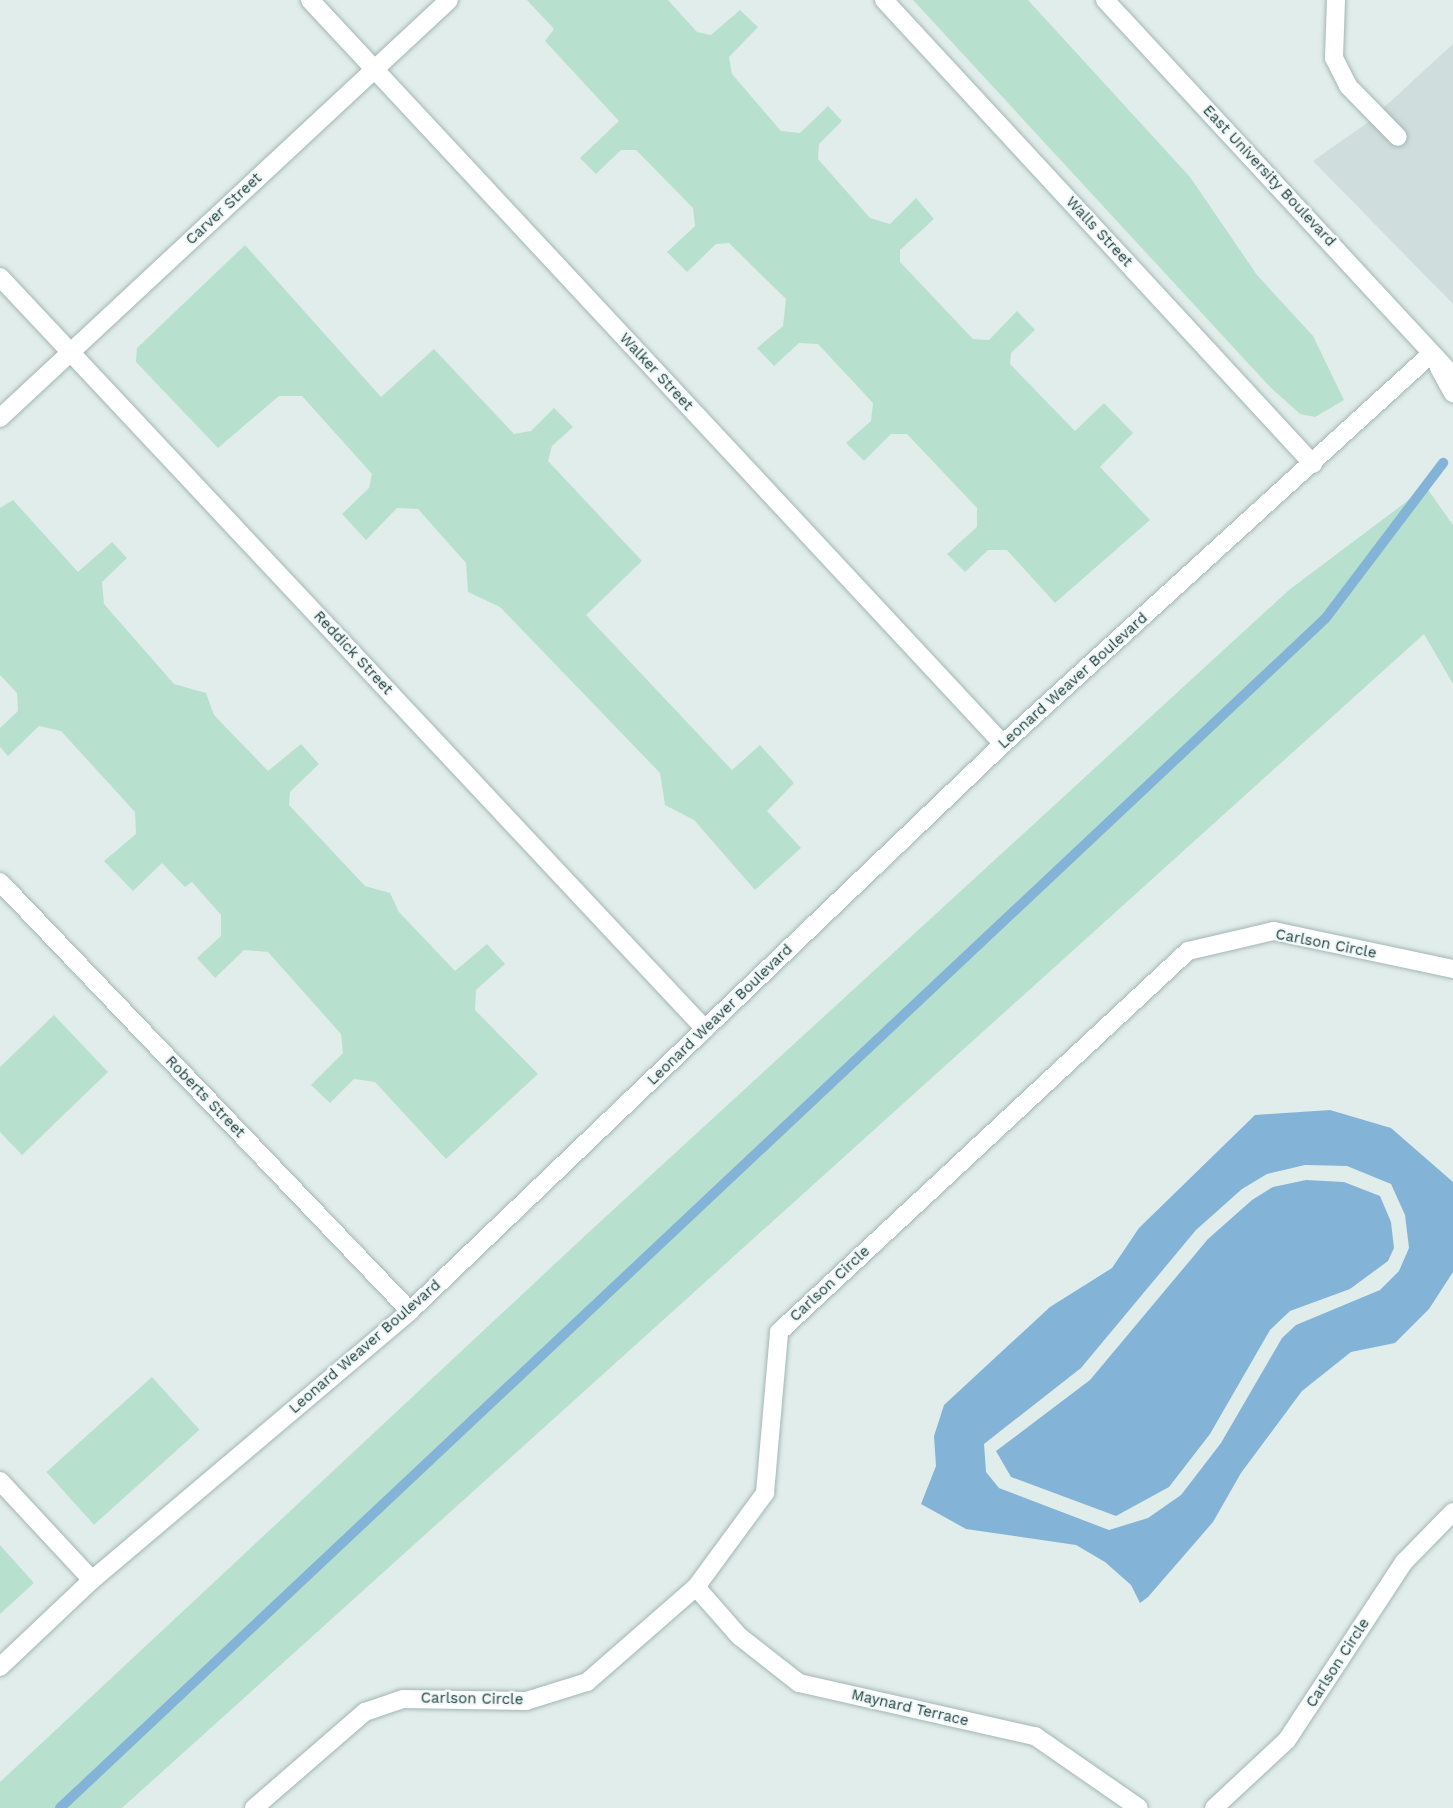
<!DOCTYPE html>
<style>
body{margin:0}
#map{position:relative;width:1453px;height:1808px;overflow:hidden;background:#e1edeb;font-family:"Work Sans",sans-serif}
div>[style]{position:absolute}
.built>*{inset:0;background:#cfdddc}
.green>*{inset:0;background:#b7e1ce;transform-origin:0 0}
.water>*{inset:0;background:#83b4d8}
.stream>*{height:10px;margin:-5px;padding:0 5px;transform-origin:5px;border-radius:5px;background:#83b4d8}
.roads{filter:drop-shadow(0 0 2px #a3b6b4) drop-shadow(0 0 2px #a3b6b4)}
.minor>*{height:18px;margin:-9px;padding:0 9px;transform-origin:9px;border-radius:9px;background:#fff}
span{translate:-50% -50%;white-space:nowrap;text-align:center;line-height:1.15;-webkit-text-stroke:4.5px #f2f9f8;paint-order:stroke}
.street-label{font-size:15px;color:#1f4040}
</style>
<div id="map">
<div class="built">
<i style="clip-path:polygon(1453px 44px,1453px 304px,1313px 161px,1367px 123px)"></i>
</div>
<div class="green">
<i style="clip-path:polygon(527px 0,668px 0,697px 32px,711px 35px,740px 10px,758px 27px,729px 57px,732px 74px,781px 131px,800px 133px,828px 106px,842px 121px,819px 144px,818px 159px,870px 218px,890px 224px,916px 198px,934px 219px,900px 250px,900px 262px,973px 339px,989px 340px,1017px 311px,1035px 330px,1011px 353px,1010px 364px,1075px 431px,1104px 403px,1133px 433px,1100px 467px,1150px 520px,1055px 603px,1007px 550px,988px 550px,965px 572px,947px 554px,977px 527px,977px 508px,907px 434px,891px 434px,864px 461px,846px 443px,871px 421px,873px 403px,818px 344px,799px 343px,774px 366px,757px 348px,783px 326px,786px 299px,729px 243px,716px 244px,687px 272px,667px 252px,695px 226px,693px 208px,636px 150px,621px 150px,596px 174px,580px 158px,619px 121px,545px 41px,554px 29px)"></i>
<i style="clip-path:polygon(913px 0,1028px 0,1190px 177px,1257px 275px,1313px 336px,1344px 400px,1315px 417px,1300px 414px,1270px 387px)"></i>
<i style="clip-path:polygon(245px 245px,381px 397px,434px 349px,514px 434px,531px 431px,554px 408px,573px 427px,552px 446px,548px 461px,642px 561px,586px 615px,732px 770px,760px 745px,794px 783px,767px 811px,801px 848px,755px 890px,694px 820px,665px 805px,660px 773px,500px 607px,468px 592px,466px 563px,418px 509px,397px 508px,366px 540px,342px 514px,369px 488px,372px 474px,302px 396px,279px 396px,218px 448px,136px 362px,137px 348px)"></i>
<i style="clip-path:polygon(1426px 487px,1453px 525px,1453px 684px,1424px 634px,122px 1808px,0 1808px,0 1782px,589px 1232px,1289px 590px)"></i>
<i style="clip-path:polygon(13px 500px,78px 572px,112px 542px,127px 558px,102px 582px,104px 604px,174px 684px,206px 693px,214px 715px,268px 771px,301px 744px,319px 764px,290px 792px,289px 805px,365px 886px,390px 893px,399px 912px,455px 971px,487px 944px,505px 964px,476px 990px,475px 1010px,538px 1074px,446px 1159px,375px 1082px,354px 1079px,330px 1103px,311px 1085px,343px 1053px,341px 1034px,268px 952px,244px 950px,215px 978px,197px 958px,221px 936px,221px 915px,192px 882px,185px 887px,162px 863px,133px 891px,104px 861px,136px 834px,135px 812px,61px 731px,39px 726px,8px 756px,0 747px,0 728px,18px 711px,17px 693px,0 675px,0 508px)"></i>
<i style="clip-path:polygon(54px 1015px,108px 1072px,22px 1155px,0 1132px,0 1067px)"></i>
<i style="left:152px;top:1377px;width:71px;height:142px;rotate:48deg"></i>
<i style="clip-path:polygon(0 1545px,34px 1583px,0 1614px)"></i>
</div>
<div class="water">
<i style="clip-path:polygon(evenodd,1330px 1110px,1391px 1128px,1453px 1182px,1453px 1272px,1429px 1309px,1395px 1343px,1351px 1352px,1302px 1391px,1241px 1473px,1213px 1522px,1148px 1597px,1140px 1603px,1131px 1585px,1105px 1562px,1076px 1545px,966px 1529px,921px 1504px,936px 1466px,934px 1436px,944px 1405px,1050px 1307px,1112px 1268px,1139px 1228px,1255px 1115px,1330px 1110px,1305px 1165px,1347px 1166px,1391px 1184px,1405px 1215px,1409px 1248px,1399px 1271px,1380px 1290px,1296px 1325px,1282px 1338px,1221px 1443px,1181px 1495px,1148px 1518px,1109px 1530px,999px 1488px,986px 1472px,984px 1444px,1081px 1368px,1196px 1230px,1242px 1189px,1267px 1174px,1305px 1165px)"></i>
<i style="clip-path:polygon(1306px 1180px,1344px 1182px,1380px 1196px,1391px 1222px,1394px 1248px,1388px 1261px,1350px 1289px,1290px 1311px,1270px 1330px,1210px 1434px,1169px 1487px,1116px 1516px,1011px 1477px,996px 1451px,1090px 1380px,1208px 1239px,1252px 1200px,1273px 1187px)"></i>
</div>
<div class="stream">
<i style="left:60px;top:1808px;width:1736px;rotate:-43.23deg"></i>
<i style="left:1325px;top:619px;width:196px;rotate:-52.9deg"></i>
</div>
<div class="roads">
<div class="minor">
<i style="left:310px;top:0;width:1017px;rotate:47.03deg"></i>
<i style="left:884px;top:0;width:632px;rotate:47.24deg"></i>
<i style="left:1105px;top:0;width:512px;rotate:47.21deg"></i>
<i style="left:1336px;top:0;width:58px;rotate:92deg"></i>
<i style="left:1334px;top:58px;width:31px;rotate:63deg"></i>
<i style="left:1348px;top:86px;width:71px;rotate:45.6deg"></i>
<i style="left:0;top:277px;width:1031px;rotate:46.85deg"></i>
<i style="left:1439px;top:368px;width:29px;rotate:61deg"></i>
<i style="left:0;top:418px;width:613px;rotate:-42.95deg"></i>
<i style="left:0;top:882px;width:593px;rotate:46.3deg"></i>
<i style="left:0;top:1481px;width:135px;rotate:47.1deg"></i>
<i style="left:696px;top:1587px;width:65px;rotate:48.7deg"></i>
<i style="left:739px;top:1636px;width:76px;rotate:38.1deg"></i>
<i style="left:799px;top:1683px;width:242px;rotate:12.7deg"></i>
<i style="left:1035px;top:1736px;width:126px;rotate:34.7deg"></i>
<i style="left:0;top:1667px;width:127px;rotate:-43.4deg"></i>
<i style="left:92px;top:1580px;width:417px;rotate:-40.2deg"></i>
<i style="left:410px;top:1311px;width:820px;rotate:-43.72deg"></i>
<i style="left:1003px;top:744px;width:579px;rotate:-42.34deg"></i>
<i style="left:254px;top:1808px;width:147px;rotate:-40.9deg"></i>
<i style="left:365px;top:1712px;width:40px;rotate:-18.9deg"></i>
<i style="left:403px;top:1699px;width:123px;rotate:0.9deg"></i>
<i style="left:526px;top:1701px;width:64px;rotate:-17.3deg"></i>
<i style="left:587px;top:1682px;width:145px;rotate:-41.1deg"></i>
<i style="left:696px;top:1587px;width:117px;rotate:-53.7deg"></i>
<i style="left:765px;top:1493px;width:162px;rotate:-85deg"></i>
<i style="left:779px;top:1332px;width:559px;rotate:-42.97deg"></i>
<i style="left:1188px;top:951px;width:88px;rotate:-13.1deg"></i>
<i style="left:1274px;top:931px;width:183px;rotate:12deg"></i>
<i style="left:1214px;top:1808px;width:100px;rotate:-43deg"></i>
<i style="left:1287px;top:1740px;width:213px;rotate:-56.7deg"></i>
<i style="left:1404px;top:1562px;width:70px;rotate:-45.6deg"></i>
</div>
</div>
<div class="street-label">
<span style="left:1269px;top:176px;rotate:47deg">East University Boulevard</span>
<span style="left:224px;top:209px;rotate:-43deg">Carver Street</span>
<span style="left:1099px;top:232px;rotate:47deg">Walls Street</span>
<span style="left:656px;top:372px;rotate:47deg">Walker Street</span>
<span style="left:353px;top:653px;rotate:47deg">Reddick Street</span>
<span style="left:1073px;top:681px;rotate:-42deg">Leonard Weaver Boulevard</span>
<span style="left:1326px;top:944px;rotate:11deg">Carlson Circle</span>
<span style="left:720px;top:1015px;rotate:-44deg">Leonard Weaver Boulevard</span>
<span style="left:205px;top:1097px;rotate:46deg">Roberts Street</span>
<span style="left:830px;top:1284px;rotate:-43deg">Carlson Circle</span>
<span style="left:365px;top:1347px;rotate:-41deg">Leonard Weaver Boulevard</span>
<span style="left:1338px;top:1663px;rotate:-57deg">Carlson Circle</span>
<span style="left:472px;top:1699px;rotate:1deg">Carlson Circle</span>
<span style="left:910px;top:1708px;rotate:13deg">Maynard Terrace</span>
</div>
</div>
